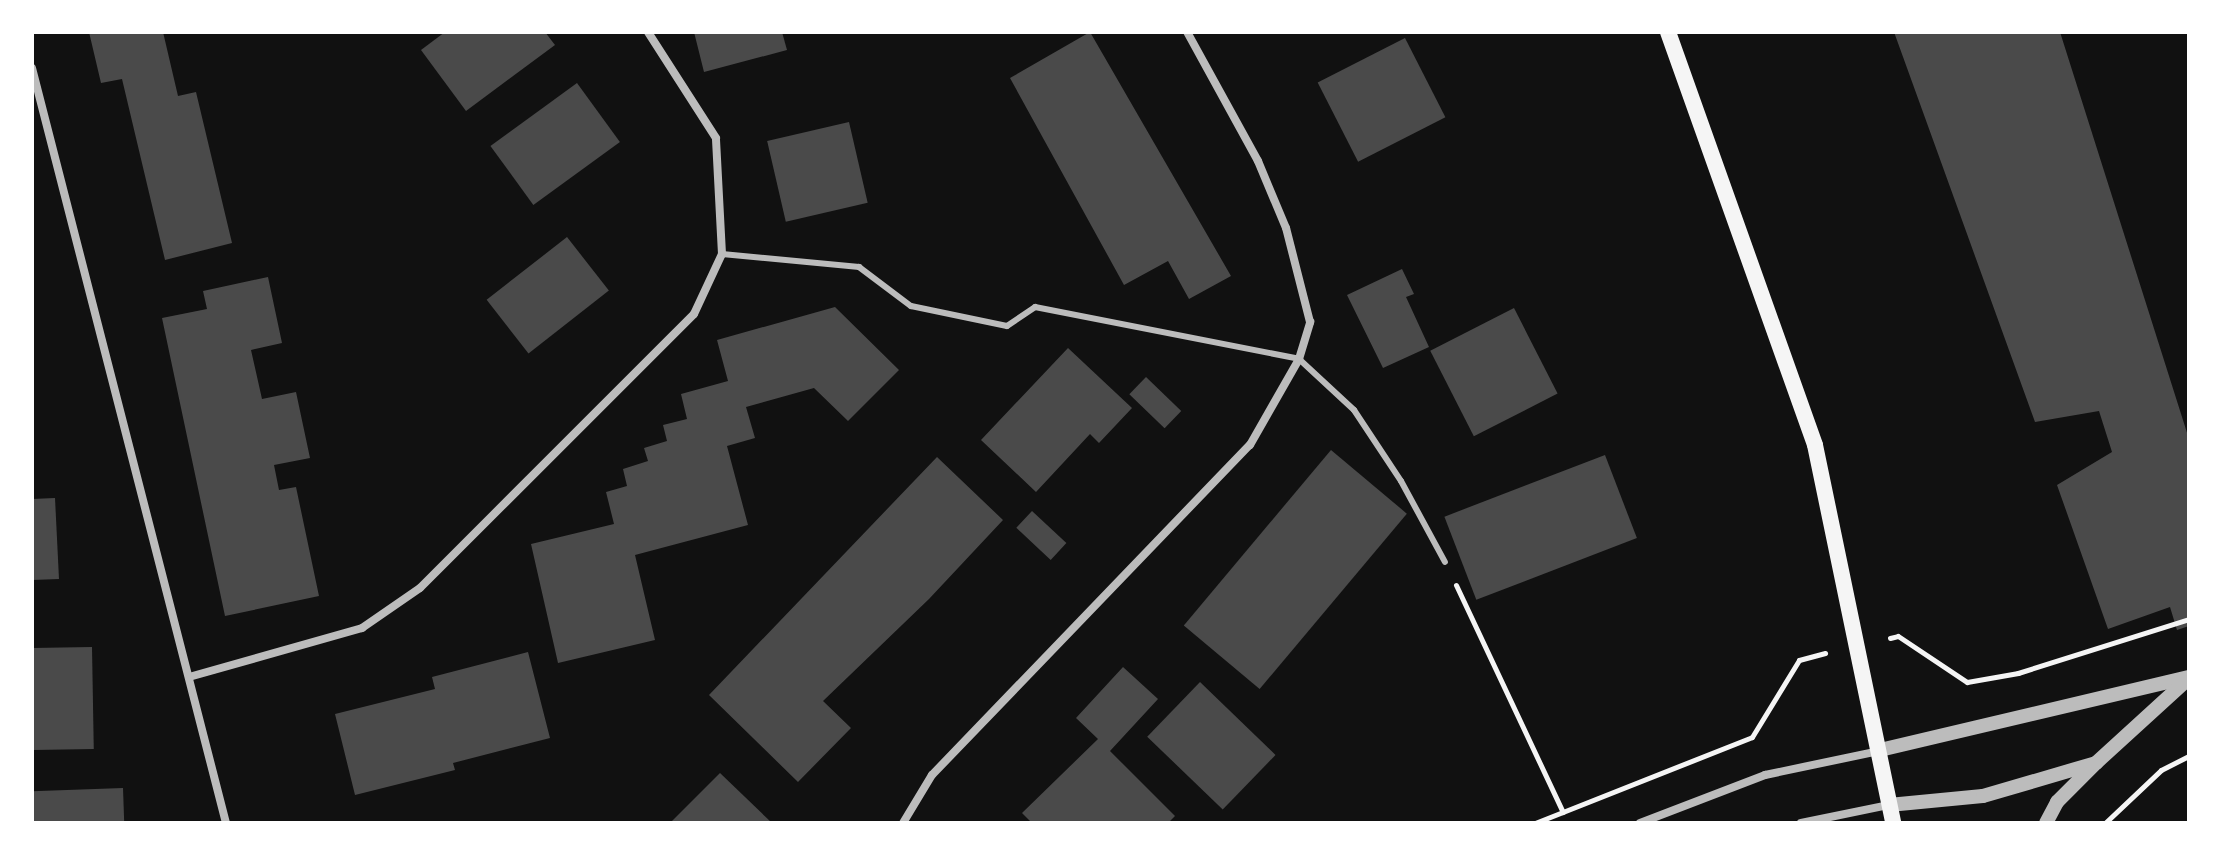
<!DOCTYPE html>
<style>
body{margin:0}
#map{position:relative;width:2221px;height:855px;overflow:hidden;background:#111;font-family:"Public Sans",sans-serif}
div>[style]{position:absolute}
.building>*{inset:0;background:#4a4a4a;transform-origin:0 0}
.path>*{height:5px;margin:-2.5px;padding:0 2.5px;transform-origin:2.5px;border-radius:2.5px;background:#f5f5f5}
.service>*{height:6px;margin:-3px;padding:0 3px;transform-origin:3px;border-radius:3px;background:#bcbcbc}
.minor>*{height:8px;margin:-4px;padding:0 4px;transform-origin:4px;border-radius:4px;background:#bcbcbc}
.tertiary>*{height:14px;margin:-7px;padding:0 7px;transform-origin:7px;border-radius:7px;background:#bcbcbc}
.secondary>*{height:16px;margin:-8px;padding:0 8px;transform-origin:8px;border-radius:8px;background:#f5f5f5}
span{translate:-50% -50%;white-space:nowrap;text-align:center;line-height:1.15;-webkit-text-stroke:7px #fff;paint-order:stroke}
.frame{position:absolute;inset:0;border:34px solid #fff;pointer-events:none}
</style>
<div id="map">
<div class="building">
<i style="clip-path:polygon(89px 32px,163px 32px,178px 96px,196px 92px,232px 243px,165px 260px,122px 79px,101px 83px)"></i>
<i style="clip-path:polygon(445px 32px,545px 32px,555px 45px,466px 111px,421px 50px)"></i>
<i style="clip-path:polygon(694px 32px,782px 32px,787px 50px,704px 72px)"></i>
<i style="clip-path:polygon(1090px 32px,1231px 276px,1189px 299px,1168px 261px,1124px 285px,1010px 78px)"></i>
<i style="clip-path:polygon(1894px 32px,2060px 32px,2189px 439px,2189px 626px,2177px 630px,2170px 607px,2108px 629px,2057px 485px,2112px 452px,2099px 411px,2035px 422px)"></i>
<i style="left:1405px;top:38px;width:89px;height:98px;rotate:63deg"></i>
<i style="left:577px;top:83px;width:73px;height:107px;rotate:54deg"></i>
<i style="left:849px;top:122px;width:83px;height:84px;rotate:77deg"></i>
<i style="left:567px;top:237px;width:68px;height:102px;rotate:52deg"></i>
<i style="clip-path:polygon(1402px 269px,1414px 294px,1406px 297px,1429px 347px,1383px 368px,1347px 295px)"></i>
<i style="clip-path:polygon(268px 277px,282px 343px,251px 350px,262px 399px,296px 392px,310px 458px,274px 465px,279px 490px,296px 487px,319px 596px,225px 616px,162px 318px,207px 309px,203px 291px)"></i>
<i style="clip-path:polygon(835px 307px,899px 370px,848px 421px,814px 388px,746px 407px,755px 438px,727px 446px,748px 525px,635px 555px,655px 640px,558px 663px,531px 544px,614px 524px,606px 492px,627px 486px,623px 469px,648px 461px,644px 448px,667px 441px,663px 425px,687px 419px,681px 394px,728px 381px,717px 340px)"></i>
<i style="left:1514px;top:308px;width:96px;height:94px;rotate:63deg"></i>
<i style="clip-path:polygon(1068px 348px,1132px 408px,1099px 443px,1090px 434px,1036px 492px,981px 440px)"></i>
<i style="left:1146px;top:377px;width:49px;height:24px;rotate:44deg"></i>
<i style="left:1331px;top:450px;width:99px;height:229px;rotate:40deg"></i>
<i style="left:1605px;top:455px;width:89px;height:172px;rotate:69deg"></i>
<i style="clip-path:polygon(937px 457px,1003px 520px,929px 599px,823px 701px,851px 728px,798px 782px,709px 695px)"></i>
<i style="clip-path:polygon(55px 498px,59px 579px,32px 580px,32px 499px)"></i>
<i style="left:1032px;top:511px;width:47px;height:23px;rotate:43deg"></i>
<i style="left:92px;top:647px;width:102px;height:60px;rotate:89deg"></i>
<i style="clip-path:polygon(528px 652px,550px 738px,453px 763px,455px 770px,355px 795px,335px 714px,435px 689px,432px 677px)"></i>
<i style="clip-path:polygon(1123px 667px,1158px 699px,1110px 751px,1175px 816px,1168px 823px,1032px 823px,1022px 813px,1098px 739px,1076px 718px)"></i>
<i style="left:1200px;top:682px;width:105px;height:76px;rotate:44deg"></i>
<i style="clip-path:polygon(720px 773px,772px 823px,670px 823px)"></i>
<i style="left:123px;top:788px;width:35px;height:91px;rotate:88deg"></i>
</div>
<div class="path">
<i style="left:1456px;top:585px;width:251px;rotate:64.8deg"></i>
<i style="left:1890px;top:638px;width:8px;rotate:-14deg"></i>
<i style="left:1898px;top:636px;width:83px;rotate:33.7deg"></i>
<i style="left:1967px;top:682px;width:52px;rotate:-10deg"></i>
<i style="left:2018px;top:673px;width:179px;rotate:-17.5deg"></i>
<i style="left:1535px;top:823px;width:233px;rotate:-21.6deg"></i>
<i style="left:1752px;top:737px;width:90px;rotate:-58.6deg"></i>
<i style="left:1799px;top:660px;width:27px;rotate:-15deg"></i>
<i style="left:2105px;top:823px;width:77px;rotate:-43.4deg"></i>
<i style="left:2161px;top:770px;width:31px;rotate:-27deg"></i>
</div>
<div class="service">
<i style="left:722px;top:254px;width:138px;rotate:5.4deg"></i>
<i style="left:859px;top:267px;width:65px;rotate:36.9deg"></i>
<i style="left:911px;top:306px;width:98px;rotate:11.8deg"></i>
<i style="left:1007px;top:326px;width:34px;rotate:-34deg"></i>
<i style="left:1035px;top:307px;width:269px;rotate:11.1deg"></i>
<i style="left:1299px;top:359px;width:75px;rotate:42.8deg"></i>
<i style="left:1354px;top:410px;width:85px;rotate:56.5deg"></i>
<i style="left:1401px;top:481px;width:92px;rotate:61.5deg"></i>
</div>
<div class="minor">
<i style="left:32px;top:68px;width:780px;rotate:75.59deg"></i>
<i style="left:189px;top:677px;width:180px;rotate:-15.8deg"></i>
<i style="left:362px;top:628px;width:70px;rotate:-34.6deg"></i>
<i style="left:420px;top:588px;width:387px;rotate:-45deg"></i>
<i style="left:694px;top:314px;width:66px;rotate:-65deg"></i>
<i style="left:722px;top:254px;width:116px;rotate:-93deg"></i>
<i style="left:716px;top:138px;width:126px;rotate:-122.7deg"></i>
<i style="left:903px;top:823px;width:56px;rotate:-58.9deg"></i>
<i style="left:932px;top:775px;width:458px;rotate:-46.1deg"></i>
<i style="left:1250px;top:445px;width:99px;rotate:-60.3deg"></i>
<i style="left:1299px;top:359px;width:39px;rotate:-73deg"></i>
<i style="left:1310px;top:322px;width:97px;rotate:-104.3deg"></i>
<i style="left:1286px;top:228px;width:73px;rotate:-112.7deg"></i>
<i style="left:1258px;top:161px;width:147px;rotate:-118.8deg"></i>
<i style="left:1640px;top:823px;width:134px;rotate:-21deg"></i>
<i style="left:1765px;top:775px;width:116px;rotate:-11.9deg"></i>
<i style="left:1801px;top:823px;width:90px;rotate:-11.6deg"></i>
</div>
<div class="tertiary">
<i style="left:1880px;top:750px;width:318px;rotate:-13.3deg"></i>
<i style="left:1889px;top:805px;width:94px;rotate:-5.5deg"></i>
<i style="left:1983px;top:796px;width:118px;rotate:-16.3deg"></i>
<i style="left:2046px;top:823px;width:24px;rotate:-62deg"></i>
<i style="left:2057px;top:802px;width:55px;rotate:-45deg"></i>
<i style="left:2096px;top:763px;width:125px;rotate:-42.4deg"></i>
</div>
<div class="secondary">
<i style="left:1668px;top:32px;width:438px;rotate:70.4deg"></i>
<i style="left:1815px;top:445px;width:386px;rotate:78.3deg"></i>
</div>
<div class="frame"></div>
</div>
